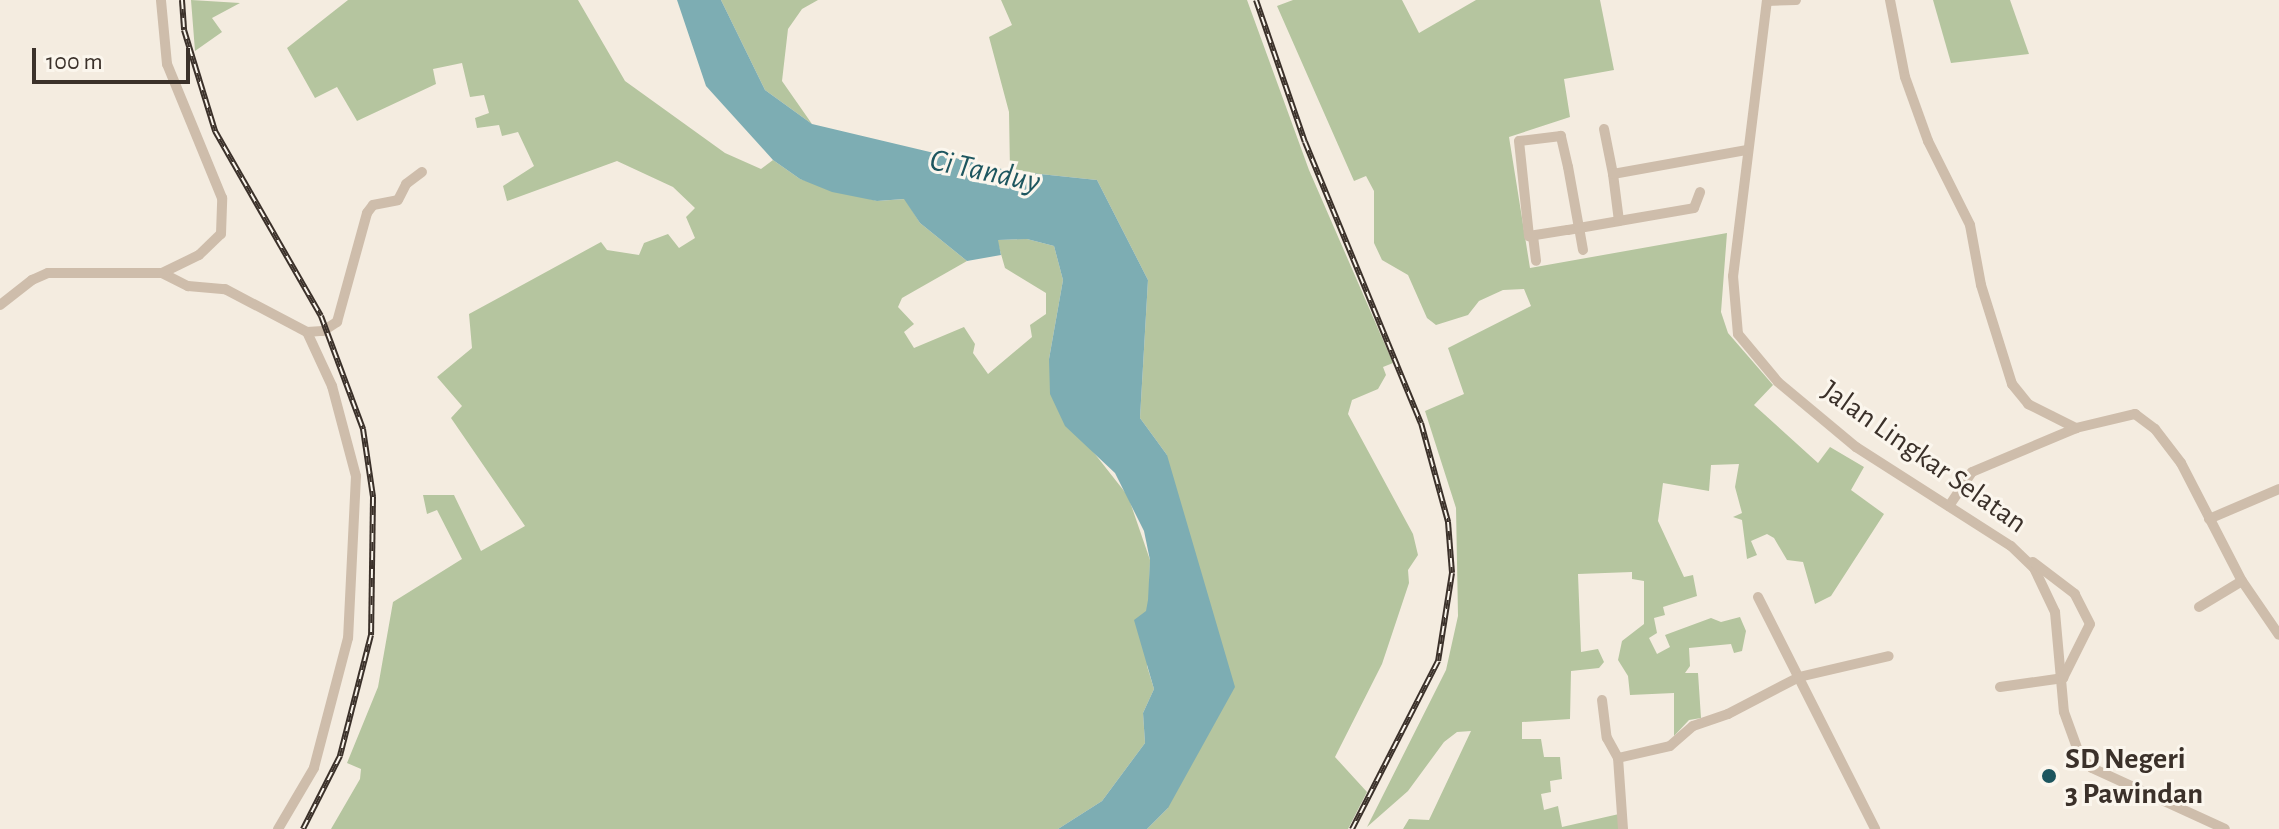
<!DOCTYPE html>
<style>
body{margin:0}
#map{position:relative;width:2279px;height:829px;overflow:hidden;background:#f4ece0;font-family:"Alegreya Sans",sans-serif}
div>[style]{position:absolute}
.green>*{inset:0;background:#b5c59f}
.water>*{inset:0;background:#7dadb3}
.minor>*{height:10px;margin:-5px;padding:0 5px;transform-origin:5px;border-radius:5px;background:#cebdab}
.rail>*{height:6px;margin-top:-3px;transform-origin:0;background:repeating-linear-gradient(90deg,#fbf6ed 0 9px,#3b312a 0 18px);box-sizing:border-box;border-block:2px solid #3b312a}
.dots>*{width:22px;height:22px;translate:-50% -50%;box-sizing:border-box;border:4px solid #fbf6ed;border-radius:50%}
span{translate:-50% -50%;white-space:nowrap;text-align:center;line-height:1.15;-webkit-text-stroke:6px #fbf6ed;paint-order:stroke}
.street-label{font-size:30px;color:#3b312a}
.poi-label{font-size:30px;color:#3b312a;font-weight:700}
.left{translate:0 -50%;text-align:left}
.water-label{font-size:32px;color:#1d565f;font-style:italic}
.scale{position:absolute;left:32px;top:48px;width:158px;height:36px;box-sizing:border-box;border:4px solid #3b312a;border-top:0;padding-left:10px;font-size:24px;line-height:28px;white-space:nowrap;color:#3b312a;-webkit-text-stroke:6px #fbf6ed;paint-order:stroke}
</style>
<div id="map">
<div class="green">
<i style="clip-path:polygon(191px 0,240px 3px,212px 18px,222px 32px,195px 51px)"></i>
<i style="clip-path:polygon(348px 0,578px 0,625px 81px,725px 153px,761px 169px,773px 160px,800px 179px,877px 201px,905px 199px,920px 223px,967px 261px,902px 298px,898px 307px,914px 324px,904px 332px,914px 348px,964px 327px,975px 344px,973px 353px,988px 374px,1032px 337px,1030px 325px,1046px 314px,1046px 293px,1005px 268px,997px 240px,1027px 239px,1054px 246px,1063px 280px,1049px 359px,1091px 449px,1128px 496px,1150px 560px,1147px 666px,1154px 689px,1143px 713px,1145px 743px,1102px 801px,1058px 829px,331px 829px,360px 779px,361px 769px,347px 763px,378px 687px,393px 602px,462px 559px,437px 510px,427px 514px,423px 495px,454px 495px,481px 551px,525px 526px,451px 418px,462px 406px,437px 377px,472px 348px,469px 314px,601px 242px,607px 250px,639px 255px,644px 243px,668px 234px,679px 248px,695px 238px,686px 217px,695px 208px,673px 187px,617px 161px,507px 201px,503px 186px,534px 166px,518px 132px,502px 136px,499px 125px,477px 128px,475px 118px,489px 113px,484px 95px,470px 97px,462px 63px,433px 69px,436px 84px,357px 121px,337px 87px,315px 98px,287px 48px)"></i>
<i style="clip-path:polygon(721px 0,818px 0,802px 9px,788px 29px,782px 81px,812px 124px,765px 90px)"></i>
<i style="clip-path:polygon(1001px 0,1247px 0,1309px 170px,1393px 363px,1383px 367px,1386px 375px,1378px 389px,1352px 400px,1348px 414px,1413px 534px,1418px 555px,1408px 570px,1409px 583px,1382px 664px,1335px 757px,1367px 792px,1348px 829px,1147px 829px,1168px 808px,1167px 455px,1140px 418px,1148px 280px,1097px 180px,1010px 171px,1009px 112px,989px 37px,1012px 25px)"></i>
<i style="clip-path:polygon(1293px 0,1402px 0,1419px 33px,1476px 0,1600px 0,1614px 70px,1564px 79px,1570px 117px,1509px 137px,1530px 268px,1727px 233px,1721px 312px,1728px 333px,1773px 385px,1754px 405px,1818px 463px,1830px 447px,1864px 467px,1851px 490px,1884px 514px,1831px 596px,1815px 604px,1803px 562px,1787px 560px,1774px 538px,1767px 534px,1751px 541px,1757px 555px,1747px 559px,1742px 520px,1733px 517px,1742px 513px,1735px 487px,1739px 464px,1711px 465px,1709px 491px,1663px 483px,1658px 521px,1684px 577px,1693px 575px,1697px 596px,1663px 607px,1665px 615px,1654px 618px,1657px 633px,1649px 638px,1657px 654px,1670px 647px,1665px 635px,1711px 618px,1721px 622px,1740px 617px,1746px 631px,1742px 651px,1734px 653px,1731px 644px,1689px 648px,1690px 666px,1685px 673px,1698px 673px,1701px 718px,1689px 720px,1674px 736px,1674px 693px,1630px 695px,1628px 676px,1618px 660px,1622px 641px,1644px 624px,1644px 581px,1632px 579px,1632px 572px,1578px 574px,1581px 652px,1598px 649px,1604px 662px,1599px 668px,1571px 671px,1570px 719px,1522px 722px,1522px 739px,1541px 739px,1544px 757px,1560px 757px,1562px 779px,1550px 781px,1551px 792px,1541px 794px,1544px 810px,1558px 806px,1562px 827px,1619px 814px,1620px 829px,1403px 829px,1409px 819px,1429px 820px,1471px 731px,1457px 732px,1444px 742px,1408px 791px,1367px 827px,1446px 670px,1458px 616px,1456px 508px,1425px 411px,1464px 394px,1448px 348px,1531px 306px,1524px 289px,1503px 290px,1479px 301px,1468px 315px,1436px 325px,1427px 318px,1408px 275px,1382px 260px,1374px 243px,1374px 191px,1366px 176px,1354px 181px,1277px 6px)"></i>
<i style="clip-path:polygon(1933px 0,2010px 0,2029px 54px,1951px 63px)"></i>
</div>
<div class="water">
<i style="clip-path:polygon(677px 0,721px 0,765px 90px,812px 124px,1010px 171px,1097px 180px,1148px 280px,1140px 418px,1167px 455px,1235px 687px,1168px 808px,1147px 829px,1058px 829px,1102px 801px,1145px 743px,1143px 713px,1154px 689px,1134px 620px,1146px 611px,1148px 600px,1150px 560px,1144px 531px,1115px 473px,1065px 426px,1050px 394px,1049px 359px,1063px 280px,1054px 246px,1027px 239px,998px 240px,1001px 255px,967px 261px,920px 223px,904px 199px,877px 201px,832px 192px,800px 179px,773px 160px,706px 86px)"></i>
</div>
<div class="minor">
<i style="left:1767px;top:0;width:278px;rotate:97deg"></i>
<i style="left:1733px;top:276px;width:58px;rotate:85.1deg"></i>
<i style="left:1738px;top:334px;width:62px;rotate:50.2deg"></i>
<i style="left:1778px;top:382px;width:102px;rotate:39.8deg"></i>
<i style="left:1856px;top:447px;width:184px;rotate:32.6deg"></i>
<i style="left:2011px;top:546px;width:32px;rotate:44deg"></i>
<i style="left:2034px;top:568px;width:49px;rotate:64.5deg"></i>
<i style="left:2055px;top:612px;width:100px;rotate:84.9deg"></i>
<i style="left:2064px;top:712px;width:47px;rotate:70deg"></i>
<i style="left:2080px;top:756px;width:17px;rotate:45deg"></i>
<i style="left:2092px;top:768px;width:146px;rotate:24.6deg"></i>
<i style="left:1890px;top:0;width:78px;rotate:79deg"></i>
<i style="left:1905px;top:77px;width:68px;rotate:70.2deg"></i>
<i style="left:1928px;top:141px;width:94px;rotate:63.4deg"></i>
<i style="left:1970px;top:225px;width:61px;rotate:79.6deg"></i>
<i style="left:1981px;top:285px;width:104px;rotate:72.6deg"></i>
<i style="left:2012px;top:384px;width:26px;rotate:51deg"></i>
<i style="left:2028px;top:404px;width:54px;rotate:26.6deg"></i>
<i style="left:2076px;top:428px;width:61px;rotate:-13.3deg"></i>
<i style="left:2135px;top:414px;width:25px;rotate:37deg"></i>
<i style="left:2155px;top:429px;width:43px;rotate:52.6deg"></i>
<i style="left:2181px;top:463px;width:133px;rotate:62.7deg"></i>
<i style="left:2242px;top:581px;width:65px;rotate:55.6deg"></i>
<i style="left:1767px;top:1px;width:29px;rotate:-2deg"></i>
<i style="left:1604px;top:129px;width:46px;rotate:78.7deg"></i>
<i style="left:1619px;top:221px;width:76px;rotate:-9.8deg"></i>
<i style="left:1694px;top:208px;width:17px;rotate:-69deg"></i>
<i style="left:1533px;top:236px;width:25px;rotate:83deg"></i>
<i style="left:1583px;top:250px;width:22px;rotate:-100deg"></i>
<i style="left:1579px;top:228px;width:62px;rotate:-100.2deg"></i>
<i style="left:1568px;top:167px;width:32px;rotate:-103deg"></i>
<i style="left:1561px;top:136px;width:42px;rotate:173.2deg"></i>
<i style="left:1519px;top:141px;width:96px;rotate:84deg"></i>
<i style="left:1529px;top:236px;width:39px;rotate:-9deg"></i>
<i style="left:1568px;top:230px;width:11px;rotate:-10deg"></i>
<i style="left:1579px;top:228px;width:41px;rotate:-9.9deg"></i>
<i style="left:1619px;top:221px;width:47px;rotate:-97.3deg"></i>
<i style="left:1613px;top:174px;width:135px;rotate:-10.2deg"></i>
<i style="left:162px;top:273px;width:29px;rotate:27deg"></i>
<i style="left:188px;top:286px;width:37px;rotate:5deg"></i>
<i style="left:225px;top:289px;width:93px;rotate:27.7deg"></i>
<i style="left:307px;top:332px;width:60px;rotate:65.2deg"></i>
<i style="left:332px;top:386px;width:93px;rotate:75.1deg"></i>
<i style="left:356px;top:476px;width:162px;rotate:92.8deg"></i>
<i style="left:348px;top:638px;width:134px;rotate:104.7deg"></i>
<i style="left:314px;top:768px;width:71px;rotate:120.5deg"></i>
<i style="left:0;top:305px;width:41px;rotate:-38deg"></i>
<i style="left:32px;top:280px;width:17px;rotate:-24deg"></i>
<i style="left:48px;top:273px;width:114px"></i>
<i style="left:162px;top:273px;width:41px;rotate:-25.9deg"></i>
<i style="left:199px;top:255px;width:30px;rotate:-44deg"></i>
<i style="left:221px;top:234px;width:36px;rotate:-88deg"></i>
<i style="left:222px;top:198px;width:145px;rotate:-112.3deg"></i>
<i style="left:167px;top:64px;width:64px;rotate:-95.4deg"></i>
<i style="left:307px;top:332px;width:16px;rotate:-4deg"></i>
<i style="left:323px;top:331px;width:17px;rotate:-33deg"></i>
<i style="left:337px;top:322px;width:113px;rotate:-74.6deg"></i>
<i style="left:367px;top:213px;width:10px;rotate:-53deg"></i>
<i style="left:373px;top:205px;width:25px;rotate:-11deg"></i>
<i style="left:398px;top:200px;width:18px;rotate:-63deg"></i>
<i style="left:406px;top:184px;width:20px;rotate:-37deg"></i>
<i style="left:1949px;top:506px;width:41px;rotate:-55.9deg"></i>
<i style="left:1972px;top:472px;width:113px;rotate:-22.9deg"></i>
<i style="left:2209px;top:519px;width:76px;rotate:-23.2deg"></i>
<i style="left:1758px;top:597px;width:260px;rotate:63.2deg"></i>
<i style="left:2199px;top:607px;width:50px;rotate:-31.2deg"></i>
<i style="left:2000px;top:687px;width:64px;rotate:-8.1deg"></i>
<i style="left:2063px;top:678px;width:60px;rotate:-63.4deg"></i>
<i style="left:2090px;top:624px;width:34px;rotate:-117deg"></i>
<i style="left:2075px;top:594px;width:53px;rotate:-142.7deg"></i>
<i style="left:1602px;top:700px;width:38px;rotate:83deg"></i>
<i style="left:1607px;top:738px;width:23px;rotate:61deg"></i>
<i style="left:1623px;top:829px;width:71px;rotate:-94deg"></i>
<i style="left:1618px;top:758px;width:53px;rotate:-13deg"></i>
<i style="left:1670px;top:746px;width:30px;rotate:-41deg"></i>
<i style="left:1693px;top:726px;width:37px;rotate:-19deg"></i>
<i style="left:1728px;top:714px;width:80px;rotate:-27.5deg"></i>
<i style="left:1799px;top:677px;width:92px;rotate:-13.1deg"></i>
</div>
<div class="rail">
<i style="left:182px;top:0;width:30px;rotate:86deg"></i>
<i style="left:184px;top:30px;width:106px;rotate:72.9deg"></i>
<i style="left:215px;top:131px;width:213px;rotate:60.2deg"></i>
<i style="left:321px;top:316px;width:121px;rotate:69.6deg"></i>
<i style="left:363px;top:429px;width:69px;rotate:81.6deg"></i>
<i style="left:373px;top:497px;width:138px;rotate:90.8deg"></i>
<i style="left:371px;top:635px;width:125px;rotate:104.4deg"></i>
<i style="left:340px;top:756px;width:82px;rotate:116.9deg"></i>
<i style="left:1256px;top:0;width:150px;rotate:71deg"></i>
<i style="left:1305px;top:142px;width:304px;rotate:67.6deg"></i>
<i style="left:1421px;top:423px;width:103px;rotate:74.7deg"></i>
<i style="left:1448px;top:522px;width:51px;rotate:85.5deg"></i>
<i style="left:1452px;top:573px;width:89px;rotate:99deg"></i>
<i style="left:1438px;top:661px;width:189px;rotate:117.1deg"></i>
</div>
<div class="dots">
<i style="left:2049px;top:776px;background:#1d565f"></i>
</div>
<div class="street-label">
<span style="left:1924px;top:457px;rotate:35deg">Jalan Lingkar Selatan</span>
</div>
<div class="poi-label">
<span class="left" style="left:2065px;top:776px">SD Negeri<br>3 Pawindan</span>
</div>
<div class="water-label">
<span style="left:985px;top:171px;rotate:12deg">Ci Tanduy</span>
</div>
<div class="scale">100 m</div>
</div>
